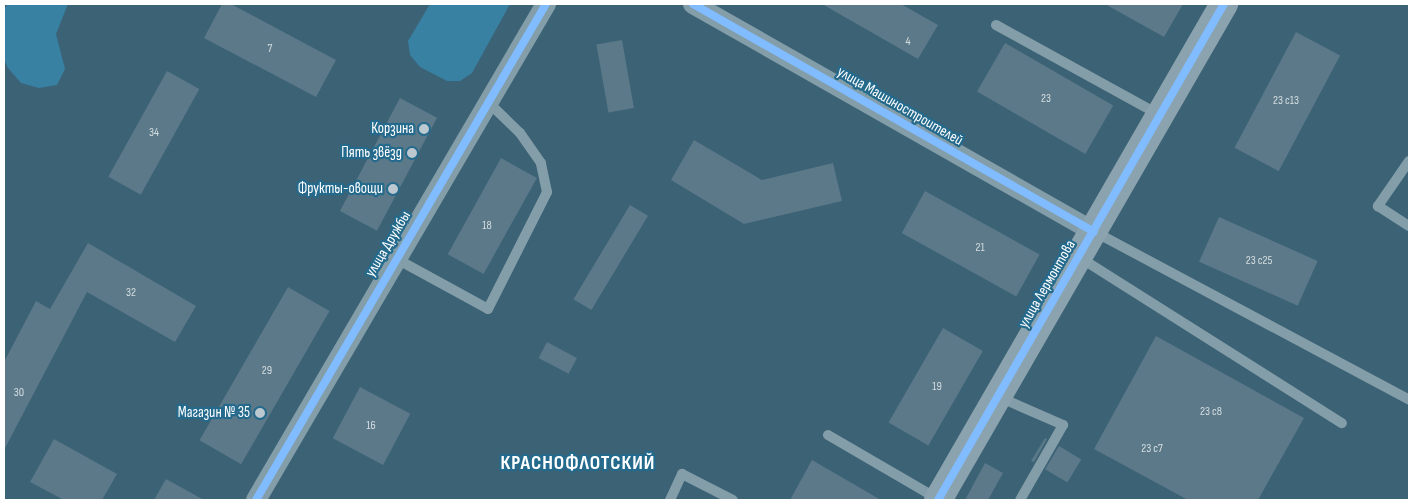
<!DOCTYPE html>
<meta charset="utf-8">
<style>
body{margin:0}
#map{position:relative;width:1413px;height:504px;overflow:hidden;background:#3c6275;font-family:"Sofia Sans Condensed",sans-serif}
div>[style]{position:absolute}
.green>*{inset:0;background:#3981a3}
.building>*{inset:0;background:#5b7988;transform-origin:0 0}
.lane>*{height:10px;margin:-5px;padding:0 5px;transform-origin:5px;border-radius:5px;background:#839ea9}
.street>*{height:20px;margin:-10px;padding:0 10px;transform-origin:10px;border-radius:10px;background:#839ea9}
.secondary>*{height:28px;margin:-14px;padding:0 14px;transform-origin:14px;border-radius:14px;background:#8ba3ae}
.cycleway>*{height:8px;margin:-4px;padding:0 4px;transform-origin:4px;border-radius:4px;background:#80bcff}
.dots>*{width:14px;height:14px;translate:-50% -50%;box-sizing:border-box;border:2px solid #246a8d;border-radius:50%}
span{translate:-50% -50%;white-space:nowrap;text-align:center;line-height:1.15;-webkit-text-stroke:4.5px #246a8d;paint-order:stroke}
.number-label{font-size:12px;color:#d6dee1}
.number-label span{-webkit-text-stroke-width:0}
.street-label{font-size:15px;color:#fff}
.poi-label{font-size:15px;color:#fff}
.right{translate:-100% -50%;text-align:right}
.district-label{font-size:20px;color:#fff;font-weight:700;letter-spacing:1px}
.frame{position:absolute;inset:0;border:5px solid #fff;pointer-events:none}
</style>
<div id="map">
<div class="green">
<i style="clip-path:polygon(8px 4px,68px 4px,56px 34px,65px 69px,57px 85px,39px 88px,21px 83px,8px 68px,4px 59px,4px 9px)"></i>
<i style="clip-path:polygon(430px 4px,510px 4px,472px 73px,460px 81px,447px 81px,420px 67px,410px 55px,408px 41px)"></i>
</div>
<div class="building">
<i style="clip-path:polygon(222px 4px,231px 4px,336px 60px,316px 97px,204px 38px)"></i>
<i style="clip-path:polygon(822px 4px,901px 4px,938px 25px,918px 59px)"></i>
<i style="clip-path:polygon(1105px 4px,1183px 4px,1164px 37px)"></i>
<i style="left:1296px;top:32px;width:50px;height:131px;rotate:28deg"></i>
<i style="left:622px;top:40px;width:69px;height:26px;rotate:80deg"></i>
<i style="left:1005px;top:43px;width:125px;height:56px;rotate:30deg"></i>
<i style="left:167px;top:71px;width:37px;height:121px;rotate:29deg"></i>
<i style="left:400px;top:98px;width:42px;height:128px;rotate:28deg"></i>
<i style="clip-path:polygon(694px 140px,762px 180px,833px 163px,842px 201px,744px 224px,671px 180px)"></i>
<i style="left:501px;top:158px;width:41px;height:110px;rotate:29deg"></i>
<i style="left:925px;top:191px;width:131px;height:48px;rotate:29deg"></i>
<i style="left:630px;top:205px;width:21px;height:110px;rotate:31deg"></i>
<i style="left:1219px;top:217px;width:108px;height:49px;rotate:24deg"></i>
<i style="clip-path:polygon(88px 243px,196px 306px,175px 342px,87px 292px,4px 450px,4px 362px,36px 301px,50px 309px)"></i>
<i style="left:288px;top:287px;width:48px;height:177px;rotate:30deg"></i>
<i style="left:943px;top:328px;width:46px;height:109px;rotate:30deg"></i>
<i style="clip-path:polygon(1156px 336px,1304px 418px,1258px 500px,1188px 500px,1094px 449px)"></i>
<i style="left:547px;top:342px;width:34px;height:18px;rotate:28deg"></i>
<i style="left:360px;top:387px;width:57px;height:58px;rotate:28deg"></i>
<i style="clip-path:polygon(1045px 438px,1047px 439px,1034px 462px,1031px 461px)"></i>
<i style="clip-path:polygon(54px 439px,117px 474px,102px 500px,64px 500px,30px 482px)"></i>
<i style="left:1059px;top:446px;width:26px;height:27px;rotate:31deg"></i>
<i style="clip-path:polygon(812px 460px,881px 500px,790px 500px)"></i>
<i style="clip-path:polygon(985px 463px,1003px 473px,988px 500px,965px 500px)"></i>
<i style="clip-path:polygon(166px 479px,204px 500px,154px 500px)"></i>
</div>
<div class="lane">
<i style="left:996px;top:25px;width:187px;rotate:28.8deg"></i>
<i style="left:1409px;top:161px;width:55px;rotate:124.6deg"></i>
<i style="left:1378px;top:206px;width:37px;rotate:33deg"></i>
<i style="left:1095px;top:232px;width:356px;rotate:28.1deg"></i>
<i style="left:1079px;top:257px;width:311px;rotate:32.3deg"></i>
<i style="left:395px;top:258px;width:106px;rotate:28.7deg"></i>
<i style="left:488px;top:309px;width:131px;rotate:-63.2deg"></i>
<i style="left:547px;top:192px;width:30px;rotate:-102deg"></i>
<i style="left:541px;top:163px;width:37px;rotate:-125deg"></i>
<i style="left:520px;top:133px;width:43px;rotate:-135.9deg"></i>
<i style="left:999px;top:397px;width:70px;rotate:23.6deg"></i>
<i style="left:1063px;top:425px;width:86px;rotate:119.8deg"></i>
<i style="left:828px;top:435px;width:127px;rotate:30.2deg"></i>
<i style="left:670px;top:500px;width:29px;rotate:-65deg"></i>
<i style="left:682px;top:474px;width:57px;rotate:27deg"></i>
</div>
<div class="street">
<i style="left:693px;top:4px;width:461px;rotate:29.6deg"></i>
<i style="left:256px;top:500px;width:575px;rotate:-59.69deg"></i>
</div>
<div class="secondary">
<i style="left:938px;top:500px;width:573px;rotate:-60.03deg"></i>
</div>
<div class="cycleway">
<i style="left:693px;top:4px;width:461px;rotate:29.6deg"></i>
<i style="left:256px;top:500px;width:575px;rotate:-59.69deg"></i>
<i style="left:938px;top:500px;width:573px;rotate:-60.03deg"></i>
</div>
<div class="dots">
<i style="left:424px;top:129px;background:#bbc8cf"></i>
<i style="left:412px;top:153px;background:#bbc8cf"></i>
<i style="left:393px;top:189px;background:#bbc8cf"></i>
<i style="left:260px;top:413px;background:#bbc8cf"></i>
</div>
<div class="number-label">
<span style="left:908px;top:42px">4</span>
<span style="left:270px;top:49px">7</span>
<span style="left:1046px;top:99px">23</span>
<span style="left:1286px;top:101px">23 с13</span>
<span style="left:154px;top:133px">34</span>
<span style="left:487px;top:226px">18</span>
<span style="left:980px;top:248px">21</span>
<span style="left:1259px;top:261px">23 с25</span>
<span style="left:131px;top:293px">32</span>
<span style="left:267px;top:371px">29</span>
<span style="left:937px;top:387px">19</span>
<span style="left:19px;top:393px">30</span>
<span style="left:1211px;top:412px">23 с8</span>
<span style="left:371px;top:426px">16</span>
<span style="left:1152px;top:449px">23 с7</span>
</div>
<div class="street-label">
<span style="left:900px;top:106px;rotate:30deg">улица Машиностроителей</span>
<span style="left:388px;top:244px;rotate:-59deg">улица Дружбы</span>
<span style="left:1047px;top:284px;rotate:-60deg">улица Лермонтова</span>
</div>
<div class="poi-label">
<span class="right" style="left:414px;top:129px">Корзина</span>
<span class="right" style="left:402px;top:153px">Пять звёзд</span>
<span class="right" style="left:383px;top:189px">Фрукты-овощи</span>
<span class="right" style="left:250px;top:413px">Магазин № 35</span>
</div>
<div class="district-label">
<span style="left:578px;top:463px">КРАСНОФЛОТСКИЙ</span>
</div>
<div class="frame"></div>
</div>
